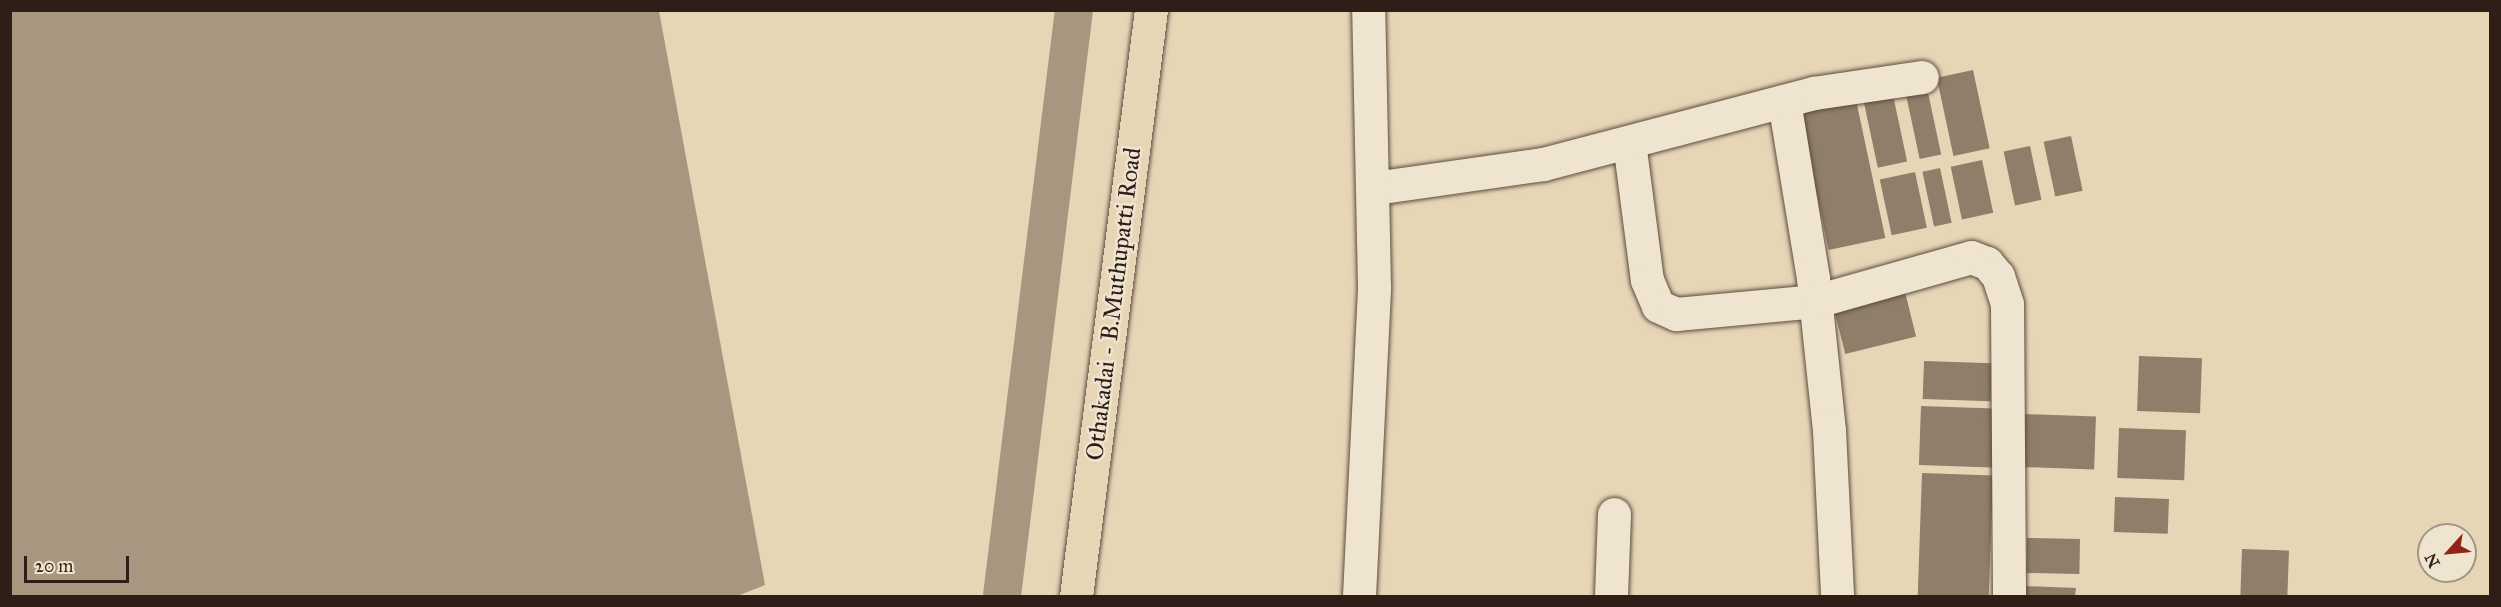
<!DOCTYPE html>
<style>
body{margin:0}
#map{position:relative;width:2501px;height:607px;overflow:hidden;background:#e6d6b6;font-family:"IM FELL Great Primer",serif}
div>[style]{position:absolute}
.water>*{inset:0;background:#a89780}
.canal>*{height:38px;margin:-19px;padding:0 19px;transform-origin:19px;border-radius:19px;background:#a89780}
.building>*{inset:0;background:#8e7e6a;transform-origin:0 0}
.roads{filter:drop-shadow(0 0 2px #5d4c40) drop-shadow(0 0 2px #5d4c40)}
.minor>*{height:33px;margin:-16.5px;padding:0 16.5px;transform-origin:16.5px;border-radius:16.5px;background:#efe4d0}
.major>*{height:33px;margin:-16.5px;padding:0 16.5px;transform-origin:16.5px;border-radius:16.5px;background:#e6d6b6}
span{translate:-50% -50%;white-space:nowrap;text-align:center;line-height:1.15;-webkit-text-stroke:5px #efe4d0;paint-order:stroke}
.street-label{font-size:24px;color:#2f1e18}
.frame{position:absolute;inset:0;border:12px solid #2f1e18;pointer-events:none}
.north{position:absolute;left:2417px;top:523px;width:60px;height:60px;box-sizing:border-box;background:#efe4d0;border:2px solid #a29586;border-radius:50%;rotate:243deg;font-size:16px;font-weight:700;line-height:24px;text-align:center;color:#2f1e18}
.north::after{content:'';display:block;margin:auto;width:21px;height:27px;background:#8f2418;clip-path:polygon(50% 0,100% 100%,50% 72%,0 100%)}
.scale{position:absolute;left:24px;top:556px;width:105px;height:27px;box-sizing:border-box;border:3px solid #2f1e18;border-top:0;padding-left:8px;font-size:18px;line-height:21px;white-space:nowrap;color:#2f1e18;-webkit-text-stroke:4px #efe4d0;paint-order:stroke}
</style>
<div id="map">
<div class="water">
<i style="clip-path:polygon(10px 11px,659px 11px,765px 585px,737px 596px,11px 596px)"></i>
</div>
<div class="canal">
<i style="left:1002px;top:596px;width:590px;rotate:-83deg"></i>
</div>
<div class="building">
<i style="left:1973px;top:70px;width:80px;height:37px;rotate:78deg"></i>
<i style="left:1926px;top:83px;width:73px;height:22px;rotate:78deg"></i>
<i style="left:1893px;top:95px;width:68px;height:30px;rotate:78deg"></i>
<i style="left:1856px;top:100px;width:141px;height:58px;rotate:78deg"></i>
<i style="left:2071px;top:136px;width:56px;height:28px;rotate:78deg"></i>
<i style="left:2030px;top:146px;width:55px;height:27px;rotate:78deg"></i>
<i style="left:1982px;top:160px;width:54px;height:32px;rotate:78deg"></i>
<i style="left:1940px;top:168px;width:56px;height:18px;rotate:78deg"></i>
<i style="left:1915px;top:172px;width:57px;height:36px;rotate:78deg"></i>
<i style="left:1903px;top:284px;width:54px;height:73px;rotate:76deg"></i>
<i style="left:2139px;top:356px;width:63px;height:55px;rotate:2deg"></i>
<i style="left:1924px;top:361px;width:68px;height:38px;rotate:2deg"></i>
<i style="left:1921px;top:406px;width:73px;height:59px;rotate:2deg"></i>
<i style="left:2023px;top:414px;width:73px;height:53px;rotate:2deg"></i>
<i style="left:2119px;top:428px;width:67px;height:50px;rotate:2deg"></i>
<i style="left:1922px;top:473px;width:71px;height:123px;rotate:2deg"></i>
<i style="left:2115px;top:497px;width:54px;height:35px;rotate:2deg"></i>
<i style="left:2027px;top:538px;width:53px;height:35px;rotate:1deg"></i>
<i style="left:2242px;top:549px;width:47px;height:47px;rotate:2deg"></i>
<i style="clip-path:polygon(2023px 586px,2076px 588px,2075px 596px,2023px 596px)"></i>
</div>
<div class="roads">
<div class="minor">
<i style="left:1784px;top:101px;width:179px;rotate:80.7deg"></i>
<i style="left:1813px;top:278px;width:153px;rotate:84deg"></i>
<i style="left:1829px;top:430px;width:166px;rotate:87.2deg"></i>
<i style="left:1629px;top:142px;width:139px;rotate:82.6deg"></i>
<i style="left:1647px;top:280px;width:28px;rotate:67deg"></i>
<i style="left:1658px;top:306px;width:20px;rotate:24deg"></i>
<i style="left:1676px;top:314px;width:141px;rotate:-5.3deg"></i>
<i style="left:1816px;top:301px;width:161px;rotate:-15.8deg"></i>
<i style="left:1971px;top:257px;width:17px;rotate:21deg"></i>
<i style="left:1987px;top:263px;width:17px;rotate:50deg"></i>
<i style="left:1998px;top:276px;width:29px;rotate:72deg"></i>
<i style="left:2007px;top:304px;width:292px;rotate:89.6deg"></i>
<i style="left:1374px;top:188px;width:171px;rotate:-8.1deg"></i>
<i style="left:1543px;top:164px;width:280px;rotate:-14.7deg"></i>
<i style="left:1814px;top:93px;width:109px;rotate:-8.4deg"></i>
<i style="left:1359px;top:596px;width:310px;rotate:-87.2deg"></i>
<i style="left:1374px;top:286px;width:276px;rotate:-91.2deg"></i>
<i style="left:1611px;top:596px;width:82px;rotate:-87.9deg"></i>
</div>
<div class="major">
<i style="left:1076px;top:596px;width:591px;rotate:-82.71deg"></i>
</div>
</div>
<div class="street-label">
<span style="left:1114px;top:304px;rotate:-83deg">Othakadai - B.Muthupatti Road</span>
</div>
<div class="frame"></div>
<div class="north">N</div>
<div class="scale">20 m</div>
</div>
